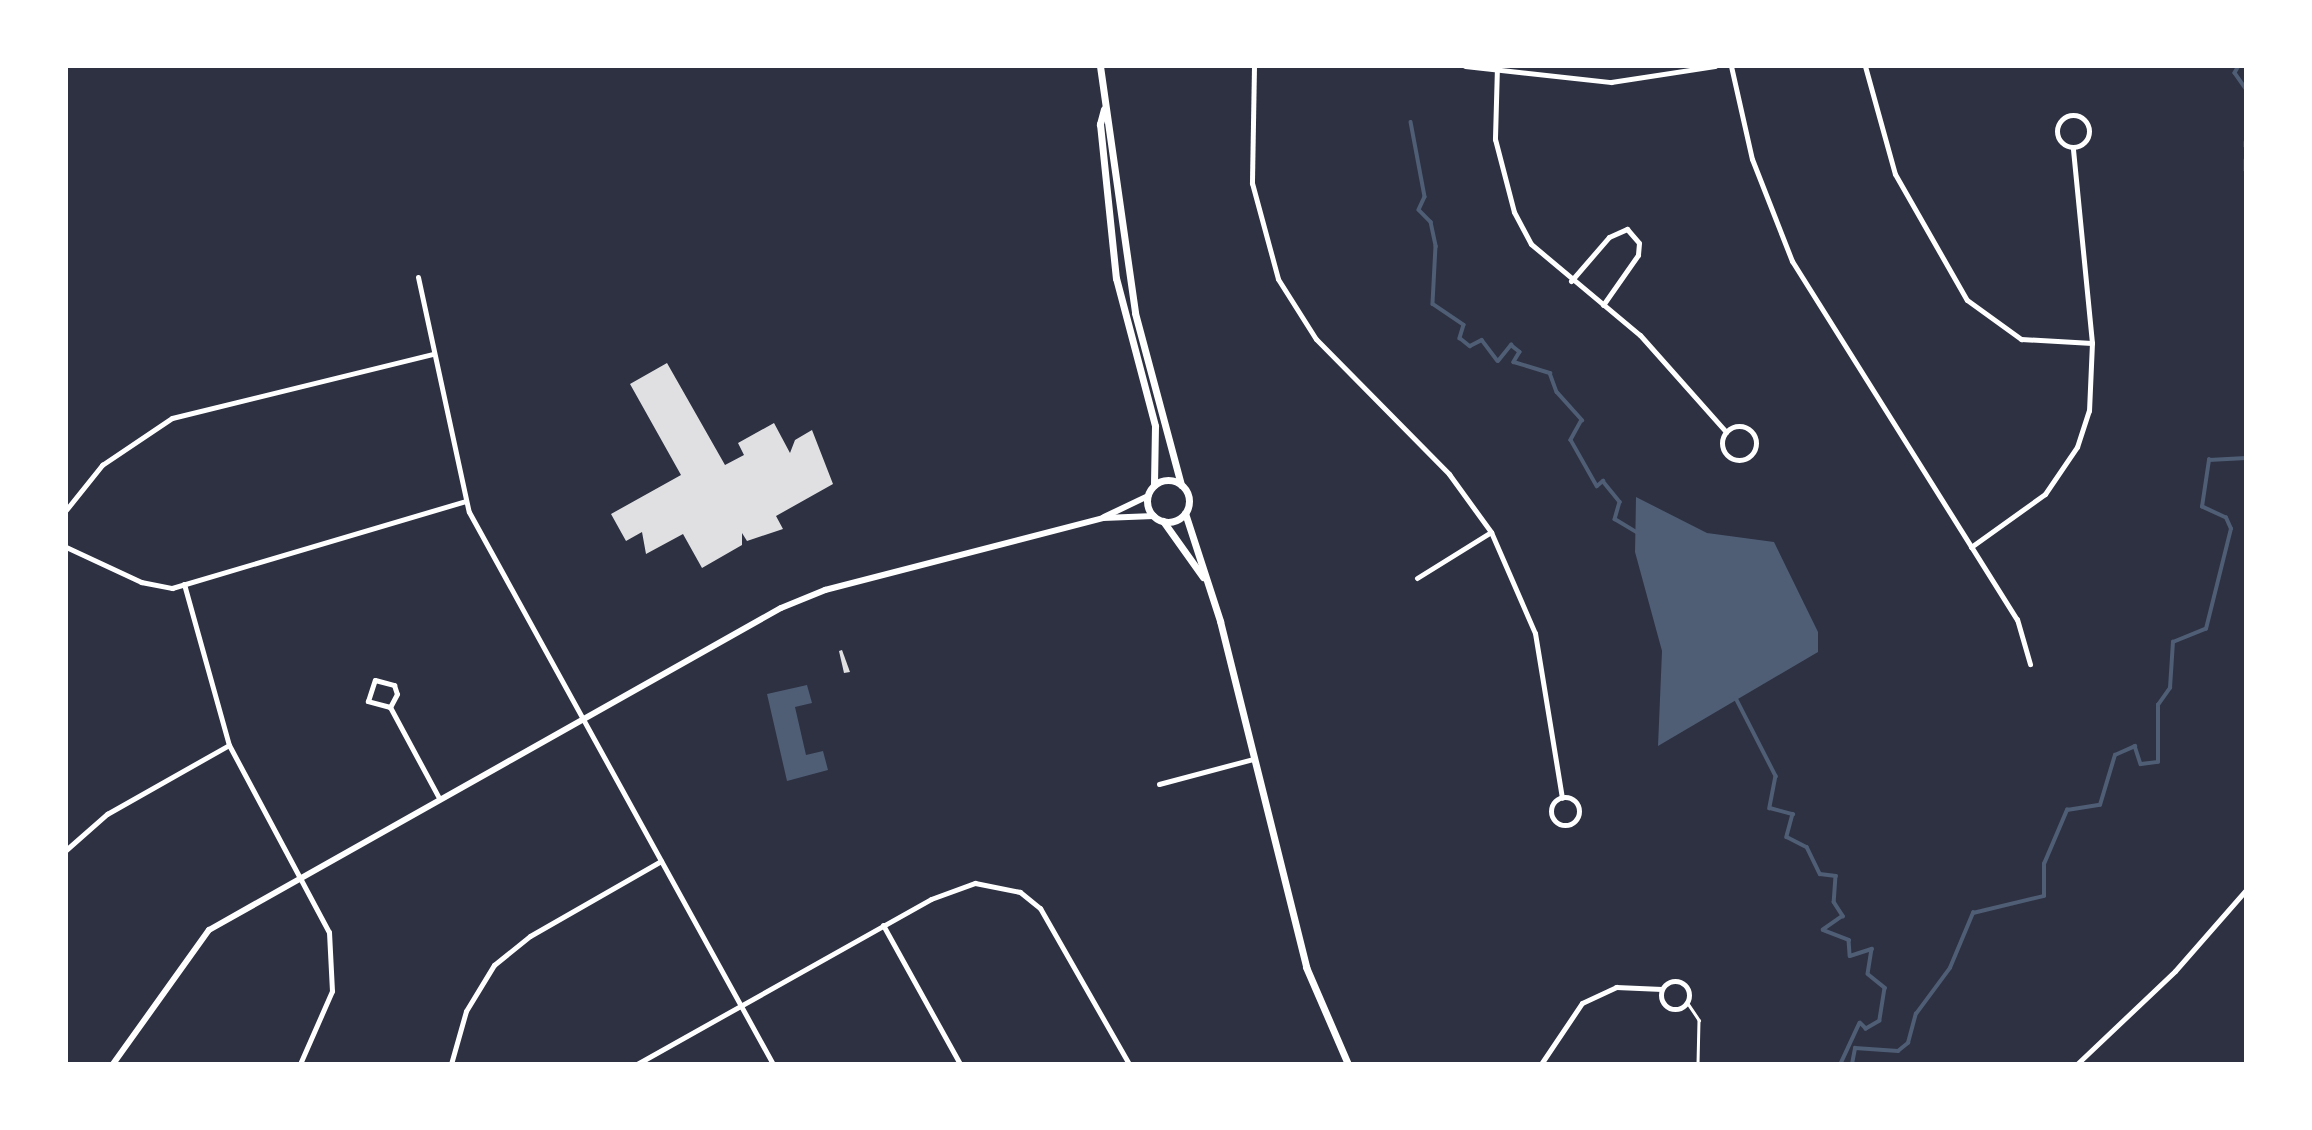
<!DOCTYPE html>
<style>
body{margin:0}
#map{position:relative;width:2312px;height:1130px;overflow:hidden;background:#2d3142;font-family:"PT Sans Narrow",sans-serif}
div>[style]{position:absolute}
.water>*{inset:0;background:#4f5d75}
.stream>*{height:3.5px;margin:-1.75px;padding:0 1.75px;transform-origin:1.75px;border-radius:1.75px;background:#4f5d75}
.building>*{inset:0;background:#e0e0e3}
.service>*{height:2.5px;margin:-1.25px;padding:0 1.25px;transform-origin:1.25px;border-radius:1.25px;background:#fff}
.minor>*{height:5px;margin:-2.5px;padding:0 2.5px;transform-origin:2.5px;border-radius:2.5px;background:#fff}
.minor>.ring{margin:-2.5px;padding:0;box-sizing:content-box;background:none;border:5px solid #fff;border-radius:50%}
.tertiary>*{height:6px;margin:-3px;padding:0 3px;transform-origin:3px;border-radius:3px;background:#fff}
.secondary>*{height:7px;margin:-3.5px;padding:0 3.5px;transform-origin:3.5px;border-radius:3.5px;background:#fff}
.secondary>.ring{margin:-3.5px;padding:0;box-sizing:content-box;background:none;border:7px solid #fff;border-radius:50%}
span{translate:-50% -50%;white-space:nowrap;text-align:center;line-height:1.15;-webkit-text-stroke:5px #fff;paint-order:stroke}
.frame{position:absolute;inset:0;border:68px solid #fff;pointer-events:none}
</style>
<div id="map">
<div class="water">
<i style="clip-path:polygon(1636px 497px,1707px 533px,1774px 542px,1818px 632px,1818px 652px,1658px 746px,1662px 651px,1635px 552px)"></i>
<i style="clip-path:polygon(807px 685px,812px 703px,795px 707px,806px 755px,823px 751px,828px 770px,787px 781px,767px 694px)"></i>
</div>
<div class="stream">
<i style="left:2239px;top:66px;width:8px;rotate:120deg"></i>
<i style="left:2235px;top:73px;width:19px;rotate:55deg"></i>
<i style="left:1411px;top:122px;width:76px;rotate:79.4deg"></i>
<i style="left:1425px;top:197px;width:14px;rotate:115deg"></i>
<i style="left:1419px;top:210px;width:17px;rotate:45deg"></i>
<i style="left:1431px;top:222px;width:25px;rotate:78deg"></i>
<i style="left:1436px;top:246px;width:58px;rotate:93deg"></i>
<i style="left:1433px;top:304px;width:37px;rotate:34deg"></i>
<i style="left:1464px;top:325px;width:14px;rotate:107deg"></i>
<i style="left:1460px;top:338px;width:13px;rotate:39deg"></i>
<i style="left:1470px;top:346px;width:13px;rotate:-27deg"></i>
<i style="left:1482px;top:340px;width:26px;rotate:53deg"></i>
<i style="left:1498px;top:361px;width:21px;rotate:-51deg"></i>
<i style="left:1511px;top:345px;width:11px;rotate:38deg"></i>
<i style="left:1520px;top:352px;width:12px;rotate:121deg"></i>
<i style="left:1514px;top:362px;width:38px;rotate:17deg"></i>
<i style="left:1550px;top:373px;width:20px;rotate:70deg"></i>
<i style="left:1557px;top:392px;width:38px;rotate:48deg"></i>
<i style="left:1582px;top:420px;width:23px;rotate:119deg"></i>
<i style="left:1571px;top:440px;width:53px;rotate:60.5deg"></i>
<i style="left:1597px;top:486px;width:8px;rotate:-40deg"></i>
<i style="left:1603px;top:481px;width:27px;rotate:51deg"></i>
<i style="left:1620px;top:502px;width:18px;rotate:106deg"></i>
<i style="left:1615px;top:519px;width:27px;rotate:31deg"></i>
<i style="left:2246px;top:142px;width:4px;rotate:90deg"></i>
<i style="left:2246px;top:160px;width:10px;rotate:90deg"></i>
<i style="left:1736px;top:698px;width:88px;rotate:62.9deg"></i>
<i style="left:1776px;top:776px;width:33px;rotate:101deg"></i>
<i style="left:1770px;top:808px;width:24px;rotate:15deg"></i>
<i style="left:1793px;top:814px;width:24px;rotate:105deg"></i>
<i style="left:1787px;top:837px;width:22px;rotate:27deg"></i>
<i style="left:1807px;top:847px;width:30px;rotate:64deg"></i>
<i style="left:1820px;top:874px;width:16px;rotate:7deg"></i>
<i style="left:1836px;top:876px;width:26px;rotate:94deg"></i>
<i style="left:1834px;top:902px;width:17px;rotate:57deg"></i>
<i style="left:1843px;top:916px;width:24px;rotate:145deg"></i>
<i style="left:1823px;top:930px;width:28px;rotate:21deg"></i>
<i style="left:1849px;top:940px;width:16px;rotate:86deg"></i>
<i style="left:1850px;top:956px;width:23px;rotate:-18deg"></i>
<i style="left:1872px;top:949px;width:25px;rotate:99deg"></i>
<i style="left:1868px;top:974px;width:22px;rotate:39deg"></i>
<i style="left:1885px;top:988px;width:33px;rotate:99deg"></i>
<i style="left:1880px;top:1021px;width:16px;rotate:150deg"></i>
<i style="left:1866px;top:1029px;width:8px;rotate:-135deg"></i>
<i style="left:1860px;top:1023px;width:45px;rotate:114.9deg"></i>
<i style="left:1852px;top:1064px;width:16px;rotate:-79deg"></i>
<i style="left:1855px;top:1048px;width:43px;rotate:4deg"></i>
<i style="left:1898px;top:1051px;width:13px;rotate:-39deg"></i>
<i style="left:1908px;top:1043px;width:30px;rotate:-75deg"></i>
<i style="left:1916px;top:1014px;width:57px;rotate:-53.5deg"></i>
<i style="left:1950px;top:968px;width:60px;rotate:-67.3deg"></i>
<i style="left:1973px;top:913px;width:73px;rotate:-13.5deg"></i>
<i style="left:2044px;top:896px;width:32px;rotate:-90deg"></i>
<i style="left:2044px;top:864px;width:59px;rotate:-66.9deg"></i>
<i style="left:2067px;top:810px;width:33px;rotate:-9deg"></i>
<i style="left:2100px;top:805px;width:52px;rotate:-73.3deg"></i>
<i style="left:2115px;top:755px;width:22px;rotate:-24deg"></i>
<i style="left:2135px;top:746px;width:19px;rotate:72deg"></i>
<i style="left:2141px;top:764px;width:17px;rotate:-7deg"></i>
<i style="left:2158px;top:762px;width:57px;rotate:-90deg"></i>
<i style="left:2158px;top:705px;width:21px;rotate:-55deg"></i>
<i style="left:2170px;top:688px;width:46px;rotate:-86.3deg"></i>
<i style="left:2173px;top:642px;width:35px;rotate:-22deg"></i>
<i style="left:2206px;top:629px;width:103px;rotate:-76deg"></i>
<i style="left:2231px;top:529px;width:12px;rotate:-114deg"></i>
<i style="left:2226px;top:518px;width:26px;rotate:-155deg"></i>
<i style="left:2202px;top:507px;width:48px;rotate:-81.5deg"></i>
<i style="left:2209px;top:460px;width:37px;rotate:-3deg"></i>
</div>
<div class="building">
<i style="clip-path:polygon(667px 363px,725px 465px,744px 455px,738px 443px,774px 423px,790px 453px,795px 440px,812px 430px,833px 484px,776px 516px,783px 529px,747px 541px,742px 533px,742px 545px,702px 568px,683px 534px,646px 554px,642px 532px,626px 541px,611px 514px,681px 475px,630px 384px)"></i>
<i style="clip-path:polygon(842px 650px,850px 672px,844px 673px,839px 651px)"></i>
</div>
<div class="service">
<i style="left:1687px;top:1002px;width:22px;rotate:56deg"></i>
<i style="left:1699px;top:1020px;width:44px;rotate:91.3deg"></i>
</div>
<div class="minor">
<i style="left:1254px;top:66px;width:117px;rotate:91deg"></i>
<i style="left:1252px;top:183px;width:99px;rotate:74.8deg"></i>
<i style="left:1278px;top:279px;width:71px;rotate:57.7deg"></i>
<i style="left:1316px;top:339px;width:190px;rotate:45.4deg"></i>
<i style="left:1449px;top:474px;width:72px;rotate:54.1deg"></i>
<i style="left:1491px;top:532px;width:110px;rotate:66.5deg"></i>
<i style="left:1535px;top:633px;width:167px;rotate:80.7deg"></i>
<i style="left:1465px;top:66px;width:147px;rotate:6.3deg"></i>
<i style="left:1611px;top:82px;width:105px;rotate:-8.7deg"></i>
<i style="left:1497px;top:66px;width:73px;rotate:91.6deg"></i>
<i style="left:1495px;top:139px;width:75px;rotate:75.4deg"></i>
<i style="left:1514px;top:212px;width:36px;rotate:62deg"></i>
<i style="left:1531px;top:244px;width:142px;rotate:39.9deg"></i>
<i style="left:1640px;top:335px;width:130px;rotate:48.4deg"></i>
<i style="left:1731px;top:66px;width:95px;rotate:77.3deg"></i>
<i style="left:1752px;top:159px;width:110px;rotate:68.6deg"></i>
<i style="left:1792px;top:261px;width:423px;rotate:57.9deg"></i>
<i style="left:2017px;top:619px;width:47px;rotate:73.9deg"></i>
<i style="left:1865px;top:66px;width:112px;rotate:74.5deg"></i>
<i style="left:1895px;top:174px;width:145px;rotate:60.3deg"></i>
<i style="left:1967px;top:300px;width:67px;rotate:35.8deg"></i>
<i style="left:2021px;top:339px;width:71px;rotate:3.2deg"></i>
<i class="ring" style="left:2057px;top:115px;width:27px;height:27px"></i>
<i style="left:418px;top:277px;width:240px;rotate:77.8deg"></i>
<i style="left:469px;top:512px;width:630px;rotate:61.16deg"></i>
<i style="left:1571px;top:281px;width:58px;rotate:-49.2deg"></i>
<i style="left:1609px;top:237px;width:20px;rotate:-24deg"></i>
<i style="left:1627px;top:229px;width:18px;rotate:49deg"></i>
<i style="left:1639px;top:243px;width:12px;rotate:95deg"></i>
<i style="left:1638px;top:255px;width:61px;rotate:125deg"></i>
<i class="ring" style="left:1722px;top:426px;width:29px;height:29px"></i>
<i style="left:66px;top:510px;width:58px;rotate:-51.3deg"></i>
<i style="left:102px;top:465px;width:84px;rotate:-33.9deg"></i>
<i style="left:172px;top:418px;width:269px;rotate:-13.8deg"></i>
<i style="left:66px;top:547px;width:83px;rotate:25deg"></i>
<i style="left:141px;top:582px;width:32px;rotate:11deg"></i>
<i style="left:172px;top:588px;width:306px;rotate:-16.5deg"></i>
<i style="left:1971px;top:547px;width:91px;rotate:-35.6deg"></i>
<i style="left:2045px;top:494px;width:57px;rotate:-55.8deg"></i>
<i style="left:2077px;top:447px;width:38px;rotate:-72deg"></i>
<i style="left:2089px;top:411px;width:68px;rotate:-87.5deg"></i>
<i style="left:2092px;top:343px;width:196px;rotate:-95.6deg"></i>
<i style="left:1417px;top:578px;width:87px;rotate:-31.9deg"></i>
<i style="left:184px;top:584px;width:167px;rotate:74.4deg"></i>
<i style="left:229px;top:745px;width:212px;rotate:61.9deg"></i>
<i style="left:329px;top:932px;width:59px;rotate:87.1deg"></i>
<i style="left:332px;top:991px;width:80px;rotate:113.7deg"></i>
<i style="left:390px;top:707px;width:23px;rotate:-165deg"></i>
<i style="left:368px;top:701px;width:22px;rotate:-72deg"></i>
<i style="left:375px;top:680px;width:20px;rotate:15deg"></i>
<i style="left:394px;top:685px;width:9px;rotate:72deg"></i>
<i style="left:397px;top:694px;width:15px;rotate:118deg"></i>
<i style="left:390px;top:707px;width:103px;rotate:61.7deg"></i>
<i style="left:1159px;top:784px;width:97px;rotate:-14.9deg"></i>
<i class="ring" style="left:1551px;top:797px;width:23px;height:23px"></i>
<i style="left:66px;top:850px;width:55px;rotate:-41.3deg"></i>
<i style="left:107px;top:814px;width:140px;rotate:-29.5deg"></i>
<i style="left:883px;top:925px;width:159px;rotate:61deg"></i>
<i class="ring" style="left:1661px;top:981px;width:23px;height:23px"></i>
<i style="left:451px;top:1064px;width:55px;rotate:-74.2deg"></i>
<i style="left:466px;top:1011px;width:54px;rotate:-58.7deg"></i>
<i style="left:494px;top:965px;width:46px;rotate:-38.9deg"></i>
<i style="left:530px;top:936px;width:151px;rotate:-29.8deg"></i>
<i style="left:637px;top:1064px;width:337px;rotate:-29.3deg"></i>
<i style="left:931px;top:899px;width:47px;rotate:-20deg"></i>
<i style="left:975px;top:883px;width:46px;rotate:11.3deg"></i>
<i style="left:1020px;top:892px;width:26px;rotate:39deg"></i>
<i style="left:1040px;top:908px;width:180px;rotate:60.3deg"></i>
<i style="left:1541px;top:1064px;width:73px;rotate:-56.1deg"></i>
<i style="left:1582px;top:1003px;width:38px;rotate:-25deg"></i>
<i style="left:1616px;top:987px;width:46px;rotate:2.5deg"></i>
<i style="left:2077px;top:1064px;width:135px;rotate:-43.5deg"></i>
<i style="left:2175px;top:971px;width:108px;rotate:-48.8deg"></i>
</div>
<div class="tertiary">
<i style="left:1104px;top:517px;width:49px;rotate:-25.5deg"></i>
<i style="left:113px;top:1064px;width:165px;rotate:-54.4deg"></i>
<i style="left:209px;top:930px;width:656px;rotate:-29.38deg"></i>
<i style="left:781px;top:608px;width:48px;rotate:-22.2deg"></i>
<i style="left:825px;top:590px;width:287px;rotate:-14.5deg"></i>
<i style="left:1103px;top:518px;width:51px;rotate:-2.2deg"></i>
</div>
<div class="secondary">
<i style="left:1100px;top:66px;width:249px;rotate:81.9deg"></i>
<i style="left:1135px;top:313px;width:178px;rotate:75deg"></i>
<i style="left:1104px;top:109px;width:16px;rotate:105deg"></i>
<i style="left:1100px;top:124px;width:155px;rotate:84.1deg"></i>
<i style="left:1116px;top:278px;width:153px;rotate:75.2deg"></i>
<i style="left:1155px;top:426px;width:59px;rotate:91deg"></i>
<i class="ring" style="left:1147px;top:480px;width:35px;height:35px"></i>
<i style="left:1185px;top:513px;width:114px;rotate:72deg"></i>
<i style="left:1220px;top:621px;width:357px;rotate:76deg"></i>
<i style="left:1306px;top:967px;width:106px;rotate:66.6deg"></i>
<i style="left:1163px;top:521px;width:69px;rotate:54.5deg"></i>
</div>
<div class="frame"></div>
</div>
